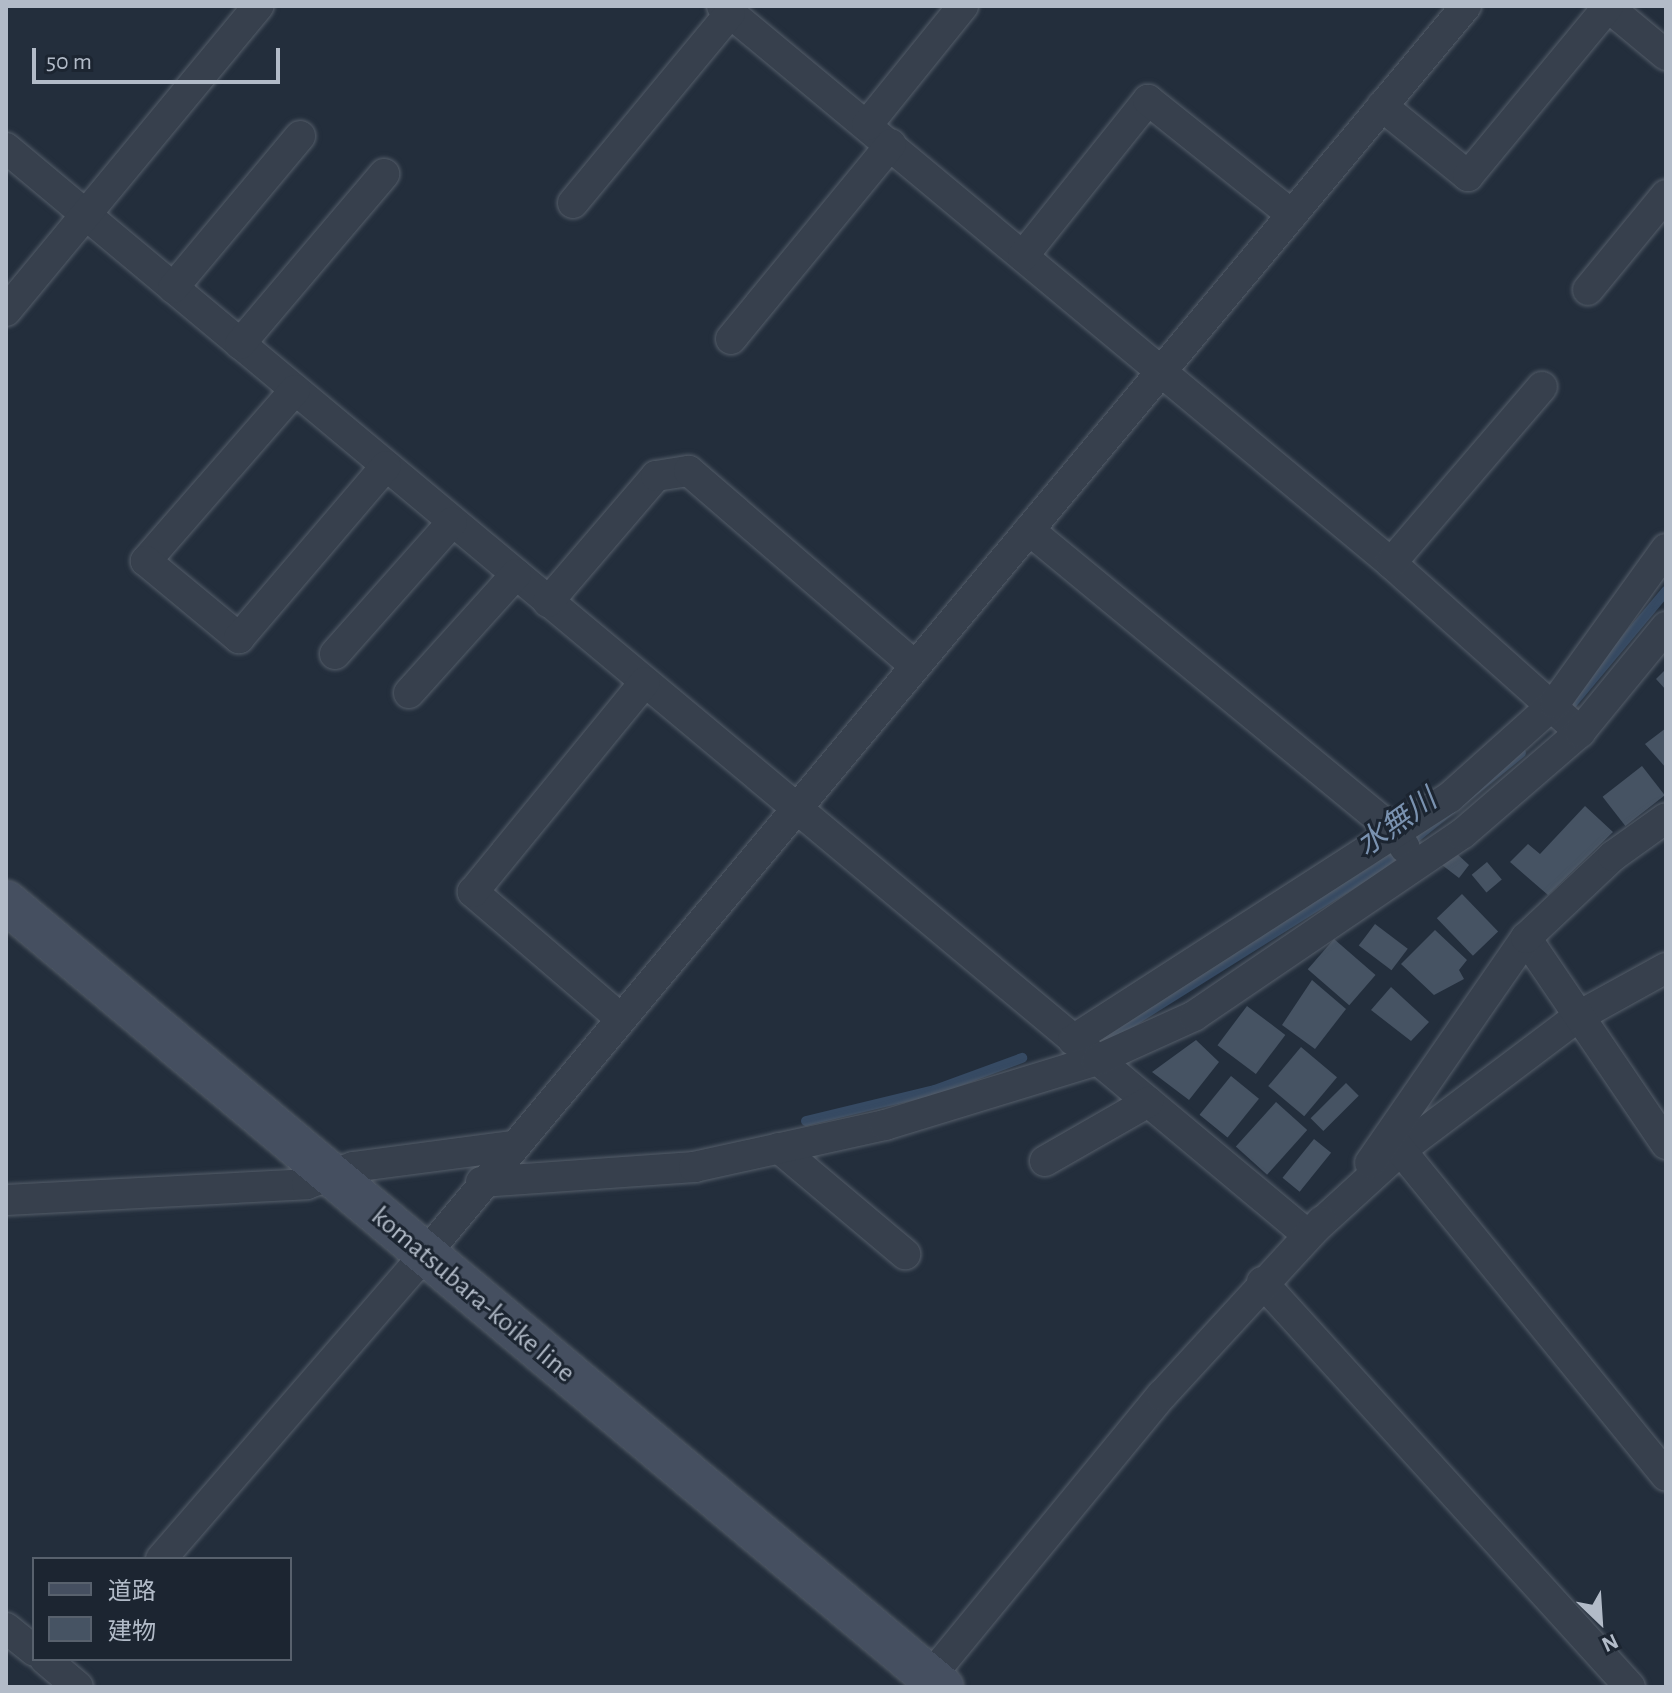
<!DOCTYPE html>
<meta charset="utf-8">
<style>
body{margin:0}
#map{position:relative;width:1672px;height:1693px;overflow:hidden;background:#232e3c;font-family:"Alegreya Sans","Noto Sans JP",sans-serif}
div>[style]{position:absolute}
.stream>*{height:10px;margin:-5px;padding:0 5px;transform-origin:5px;border-radius:5px;background:#364a63}
.building>*{inset:0;background:#465363;transform-origin:0 0}
.roads{filter:drop-shadow(0 0 2px #555e6a) drop-shadow(0 0 2px #555e6a)}
.street>*{height:30px;margin:-15px;padding:0 15px;transform-origin:15px;border-radius:15px;background:#37404d}
.secondary>*{height:42px;margin:-21px;padding:0 21px;transform-origin:21px;border-radius:21px;background:#454f60}
span{translate:-50% -50%;white-space:nowrap;text-align:center;line-height:1.15;-webkit-text-stroke:6px #1c2531;paint-order:stroke}
.street-label{font-size:28px;color:#b2bbc8}
.water-label{font-size:30px;color:#7a92b0;font-style:italic}
.frame{position:absolute;inset:0;border:8px solid #b2bbc8;pointer-events:none}
.legend{position:absolute;left:32px;top:1557px;width:260px;height:104px;box-sizing:border-box;background:#1c2531;border:2px solid #58616d;margin:0;padding:10px 14px;list-style:none;font-size:24px;color:#b2bbc8}
.legend li{display:flex;align-items:center;gap:16px;height:40px}
.legend b{width:40px;border:2px solid #58616d}
.north{position:absolute;left:1560px;top:1581px;width:80px;height:80px;-webkit-text-stroke:6px #1c2531;paint-order:stroke;rotate:155deg;font-size:22px;font-weight:700;line-height:32px;text-align:center;color:#b2bbc8}
.north::after{content:'';display:block;margin:auto;width:28px;height:36px;background:#b2bbc8;clip-path:polygon(50% 0,100% 100%,50% 72%,0 100%)}
.scale{position:absolute;left:32px;top:48px;width:248px;height:36px;box-sizing:border-box;border:4px solid #b2bbc8;border-top:0;padding-left:10px;font-size:24px;line-height:28px;white-space:nowrap;color:#b2bbc8;-webkit-text-stroke:6px #1c2531;paint-order:stroke}
</style>
<div id="map">
<div class="stream">
<i style="left:1565px;top:712px;width:158px;rotate:-50.1deg"></i>
<i style="left:1108px;top:1037px;width:320px;rotate:-32.1deg"></i>
<i style="left:1379px;top:867px;width:182px;rotate:-38.8deg"></i>
<i style="left:806px;top:1121px;width:133px;rotate:-13.5deg"></i>
<i style="left:935px;top:1090px;width:93px;rotate:-20.2deg"></i>
</div>
<div class="building">
<i style="clip-path:polygon(1666px 669px,1666px 690px,1656px 679px)"></i>
<i style="clip-path:polygon(1666px 728px,1666px 768px,1645px 744px)"></i>
<i style="left:1642px;top:766px;width:37px;height:50px;rotate:52deg"></i>
<i style="clip-path:polygon(1585px 806px,1613px 832px,1548px 895px,1510px 862px,1528px 844px,1540px 854px)"></i>
<i style="clip-path:polygon(1455px 852px,1469px 865px,1459px 878px,1442px 865px)"></i>
<i style="left:1487px;top:862px;width:23px;height:20px;rotate:50deg"></i>
<i style="left:1462px;top:894px;width:52px;height:35px;rotate:46deg"></i>
<i style="left:1375px;top:924px;width:41px;height:27px;rotate:37deg"></i>
<i style="clip-path:polygon(1435px 930px,1467px 960px,1459px 970px,1464px 979px,1434px 995px,1401px 964px)"></i>
<i style="left:1334px;top:939px;width:55px;height:40px;rotate:41deg"></i>
<i style="clip-path:polygon(1312px 980px,1346px 1009px,1315px 1049px,1282px 1025px)"></i>
<i style="clip-path:polygon(1391px 987px,1429px 1022px,1411px 1041px,1371px 1010px)"></i>
<i style="left:1247px;top:1006px;width:48px;height:49px;rotate:37deg"></i>
<i style="clip-path:polygon(1196px 1040px,1219px 1062px,1189px 1100px,1152px 1072px)"></i>
<i style="left:1301px;top:1047px;width:47px;height:51px;rotate:40deg"></i>
<i style="left:1231px;top:1076px;width:36px;height:50px;rotate:39deg"></i>
<i style="left:1346px;top:1083px;width:18px;height:50px;rotate:45deg"></i>
<i style="left:1276px;top:1102px;width:42px;height:60px;rotate:42deg"></i>
<i style="left:1314px;top:1139px;width:22px;height:50px;rotate:39deg"></i>
</div>
<div class="roads">
<div class="street">
<i style="left:722px;top:6px;width:871px;rotate:39.78deg"></i>
<i style="left:1391px;top:563px;width:254px;rotate:41.8deg"></i>
<i style="left:1607px;top:6px;width:77px;rotate:39.7deg"></i>
<i style="left:1382px;top:106px;width:111px;rotate:39.1deg"></i>
<i style="left:1468px;top:176px;width:219px;rotate:-50.4deg"></i>
<i style="left:867px;top:125px;width:153px;rotate:-51.1deg"></i>
<i style="left:6px;top:148px;width:1696px;rotate:39.86deg"></i>
<i style="left:1308px;top:1235px;width:126px;rotate:-42.4deg"></i>
<i style="left:1401px;top:1150px;width:223px;rotate:-37deg"></i>
<i style="left:1579px;top:1016px;width:99px;rotate:-28.9deg"></i>
<i style="left:573px;top:203px;width:246px;rotate:-50.4deg"></i>
<i style="left:1023px;top:256px;width:200px;rotate:-51.3deg"></i>
<i style="left:1148px;top:100px;width:184px;rotate:38.6deg"></i>
<i style="left:173px;top:288px;width:198px;rotate:-50.1deg"></i>
<i style="left:1588px;top:290px;width:123px;rotate:-50.6deg"></i>
<i style="left:6px;top:311px;width:396px;rotate:-50.4deg"></i>
<i style="left:731px;top:339px;width:252px;rotate:-50.6deg"></i>
<i style="left:240px;top:344px;width:223px;rotate:-49.7deg"></i>
<i style="left:295px;top:390px;width:227px;rotate:131.1deg"></i>
<i style="left:146px;top:561px;width:121px;rotate:39.6deg"></i>
<i style="left:239px;top:638px;width:226px;rotate:-49.5deg"></i>
<i style="left:1029px;top:530px;width:476px;rotate:39.5deg"></i>
<i style="left:1396px;top:833px;width:17px;rotate:59deg"></i>
<i style="left:1391px;top:563px;width:232px;rotate:-49.4deg"></i>
<i style="left:548px;top:602px;width:166px;rotate:-49.4deg"></i>
<i style="left:656px;top:476px;width:33px;rotate:-9deg"></i>
<i style="left:689px;top:471px;width:298px;rotate:40.8deg"></i>
<i style="left:335px;top:654px;width:176px;rotate:-48.4deg"></i>
<i style="left:409px;top:693px;width:160px;rotate:-48deg"></i>
<i style="left:1526px;top:938px;width:249px;rotate:55.8deg"></i>
<i style="left:620px;top:1018px;width:194px;rotate:-139.4deg"></i>
<i style="left:473px;top:892px;width:271px;rotate:-50.7deg"></i>
<i style="left:1073px;top:1040px;width:447px;rotate:-32.8deg"></i>
<i style="left:1449px;top:798px;width:142px;rotate:-41.9deg"></i>
<i style="left:1555px;top:703px;width:190px;rotate:-54.2deg"></i>
<i style="left:1390px;top:1137px;width:437px;rotate:50.8deg"></i>
<i style="left:779px;top:1148px;width:165px;rotate:40.1deg"></i>
<i style="left:1045px;top:1161px;width:119px;rotate:-29.8deg"></i>
<i style="left:1370px;top:1163px;width:274px;rotate:-55.3deg"></i>
<i style="left:1526px;top:938px;width:120px;rotate:-43.3deg"></i>
<i style="left:1613px;top:856px;width:65px;rotate:-35.6deg"></i>
<i style="left:481px;top:1182px;width:214px;rotate:-4deg"></i>
<i style="left:694px;top:1167px;width:196px;rotate:-12.4deg"></i>
<i style="left:885px;top:1125px;width:222px;rotate:-17deg"></i>
<i style="left:1097px;top:1060px;width:107px;rotate:-24.4deg"></i>
<i style="left:1194px;top:1016px;width:324px;rotate:-34.2deg"></i>
<i style="left:1462px;top:834px;width:156px;rotate:-40.8deg"></i>
<i style="left:1580px;top:732px;width:136px;rotate:-50.7deg"></i>
<i style="left:6px;top:1200px;width:301px;rotate:-3deg"></i>
<i style="left:307px;top:1184px;width:49px;rotate:-20.3deg"></i>
<i style="left:353px;top:1167px;width:160px;rotate:-7.5deg"></i>
<i style="left:1262px;top:1282px;width:547px;rotate:47.74deg"></i>
<i style="left:161px;top:1559px;width:400px;rotate:-49.1deg"></i>
<i style="left:423px;top:1257px;width:1629px;rotate:-50.18deg"></i>
<i style="left:6px;top:1628px;width:36px;rotate:39deg"></i>
<i style="left:45px;top:1659px;width:43px;rotate:40.3deg"></i>
<i style="left:930px;top:1677px;width:365px;rotate:-50.6deg"></i>
<i style="left:1162px;top:1395px;width:236px;rotate:-47.4deg"></i>
</div>
<div class="secondary">
<i style="left:6px;top:902px;width:1222px;rotate:39.99deg"></i>
</div>
</div>
<div class="street-label">
<span style="left:473px;top:1295px;rotate:40deg">komatsubara-koike line</span>
</div>
<div class="water-label">
<span style="left:1397px;top:823px;rotate:-36deg">水無川</span>
</div>
<div class="frame"></div>
<ul class="legend">
<li><b style="height:10px;background:#454f60"></b>道路</li>
<li><b style="height:22px;background:#465363"></b>建物</li>
</ul>
<div class="north">N</div>
<div class="scale">50 m</div>
</div>
